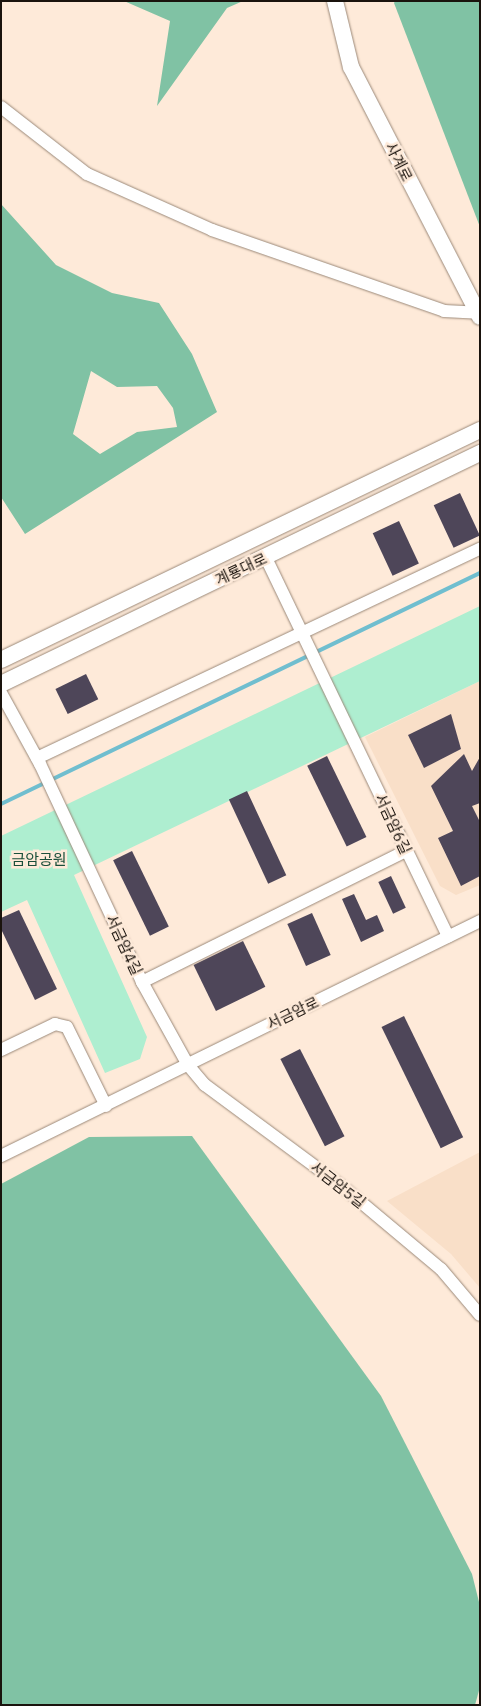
<!DOCTYPE html>
<meta charset="utf-8">
<style>
body{margin:0}
#map{position:relative;width:481px;height:1706px;overflow:hidden;background:#feead9;font-family:"IBM Plex Sans","Noto Sans KR",sans-serif}
div>[style]{position:absolute}
.built>*{inset:0;background:#f9dfc8}
.green>*{inset:0;background:#aeeed0}
.forest>*{inset:0;background:#80c2a4}
.stream>*{height:4px;margin:-2px;padding:0 2px;transform-origin:2px;border-radius:2px;background:#70becf}
.building>*{inset:0;background:#4e4659;transform-origin:0 0}
.roads{filter:drop-shadow(0 0 1px #9b8979) drop-shadow(0 0 1px #9b8979)}
.minor>*{height:12px;margin:-6px;padding:0 6px;transform-origin:6px;border-radius:6px;background:#fff}
.major>*{height:16px;margin:-8px;padding:0 8px;transform-origin:8px;border-radius:8px;background:#fff}
span{translate:-50% -50%;white-space:nowrap;text-align:center;line-height:1.15;-webkit-text-stroke:5px #feead9;paint-order:stroke}
.street-label{font-size:15px;color:#1a130d}
.park-label{font-size:15px;color:#1a4f3a}
.frame{position:absolute;inset:0;border:2px solid #1a130d;pointer-events:none}
</style>
<div id="map">
<div class="built">
<i style="clip-path:polygon(480px 681px,480px 885px,456px 895px,440px 886px,365px 737px)"></i>
<i style="clip-path:polygon(480px 1152px,480px 1288px,451px 1254px,387px 1201px)"></i>
</div>
<div class="green">
<i style="clip-path:polygon(480px 606px,480px 681px,74px 875px,147px 1037px,140px 1059px,105px 1073px,27px 900px,1px 912px,1px 836px)"></i>
</div>
<div class="forest">
<i style="clip-path:polygon(124px 1px,243px 1px,227px 8px,157px 106px,170px 21px)"></i>
<i style="clip-path:polygon(395px 1px,480px 1px,480px 227px,394px 3px)"></i>
<i style="clip-path:polygon(evenodd,1px 204px,56px 265px,112px 293px,159px 303px,192px 354px,217px 412px,25px 534px,1px 497px,1px 204px,91px 371px,117px 387px,157px 386px,173px 408px,177px 427px,137px 432px,100px 454px,73px 434px,91px 371px)"></i>
<i style="clip-path:polygon(192px 1136px,381px 1396px,472px 1574px,480px 1606px,480px 1687px,475px 1705px,1px 1705px,1px 1184px,89px 1137px)"></i>
</div>
<div class="stream">
<i style="left:1px;top:804px;width:532px;rotate:-25.75deg"></i>
</div>
<div class="building">
<i style="left:460px;top:493px;width:47px;height:29px;rotate:65deg"></i>
<i style="left:399px;top:521px;width:47px;height:29px;rotate:65deg"></i>
<i style="left:86px;top:674px;width:28px;height:34px;rotate:64deg"></i>
<i style="clip-path:polygon(451px 714px,461px 749px,424px 768px,408px 735px)"></i>
<i style="clip-path:polygon(464px 754px,472px 771px,480px 757px,480px 803px,472px 806px,480px 822px,480px 876px,461px 886px,438px 838px,453px 831px,431px 786px)"></i>
<i style="left:327px;top:756px;width:90px;height:22px;rotate:64deg"></i>
<i style="left:247px;top:791px;width:93px;height:20px;rotate:65deg"></i>
<i style="left:132px;top:851px;width:84px;height:21px;rotate:64deg"></i>
<i style="left:391px;top:876px;width:35px;height:14px;rotate:65deg"></i>
<i style="clip-path:polygon(354px 894px,366px 920px,377px 915px,384px 931px,361px 942px,342px 899px)"></i>
<i style="clip-path:polygon(19px 910px,57px 989px,35px 1000px,1px 929px,1px 918px)"></i>
<i style="left:312px;top:913px;width:46px;height:27px;rotate:66deg"></i>
<i style="left:243px;top:941px;width:51px;height:55px;rotate:64deg"></i>
<i style="left:404px;top:1016px;width:135px;height:25px;rotate:64deg"></i>
<i style="left:300px;top:1049px;width:98px;height:22px;rotate:63deg"></i>
</div>
<div class="roads">
<div class="minor">
<i style="left:1px;top:107px;width:109px;rotate:37.9deg"></i>
<i style="left:87px;top:174px;width:137px;rotate:24.1deg"></i>
<i style="left:212px;top:230px;width:246px;rotate:19.2deg"></i>
<i style="left:444px;top:311px;width:34px;rotate:3deg"></i>
<i style="left:266px;top:558px;width:420px;rotate:64.3deg"></i>
<i style="left:1px;top:693px;width:81px;rotate:61.2deg"></i>
<i style="left:40px;top:764px;width:241px;rotate:64.9deg"></i>
<i style="left:142px;top:982px;width:95px;rotate:61deg"></i>
<i style="left:188px;top:1065px;width:26px;rotate:50deg"></i>
<i style="left:205px;top:1085px;width:173px;rotate:36.5deg"></i>
<i style="left:344px;top:1188px;width:126px;rotate:39.9deg"></i>
<i style="left:441px;top:1269px;width:60px;rotate:49.7deg"></i>
<i style="left:37px;top:758px;width:490px;rotate:-25.3deg"></i>
<i style="left:142px;top:982px;width:295px;rotate:-26.4deg"></i>
<i style="left:1px;top:1050px;width:60px;rotate:-25.7deg"></i>
<i style="left:55px;top:1024px;width:12px;rotate:14deg"></i>
<i style="left:67px;top:1027px;width:88px;rotate:63.7deg"></i>
<i style="left:1px;top:1156px;width:534px;rotate:-26.13deg"></i>
</div>
<div class="major">
<i style="left:335px;top:1px;width:68px;rotate:76.4deg"></i>
<i style="left:351px;top:67px;width:281px;rotate:62.7deg"></i>
<i style="left:1px;top:660px;width:531px;rotate:-25.65deg"></i>
<i style="left:1px;top:684px;width:532px;rotate:-25.75deg"></i>
</div>
</div>
<div class="street-label">
<span style="left:399px;top:162px;rotate:63deg">사계로</span>
<span style="left:241px;top:569px;rotate:-25deg">계룡대로</span>
<span style="left:393px;top:824px;rotate:65deg">서금암6길</span>
<span style="left:124px;top:945px;rotate:65deg">서금암4길</span>
<span style="left:293px;top:1013px;rotate:-26deg">서금암로</span>
<span style="left:338px;top:1185px;rotate:38deg">서금암5길</span>
</div>
<div class="park-label">
<span style="left:39px;top:860px">금암공원</span>
</div>
<div class="frame"></div>
</div>
